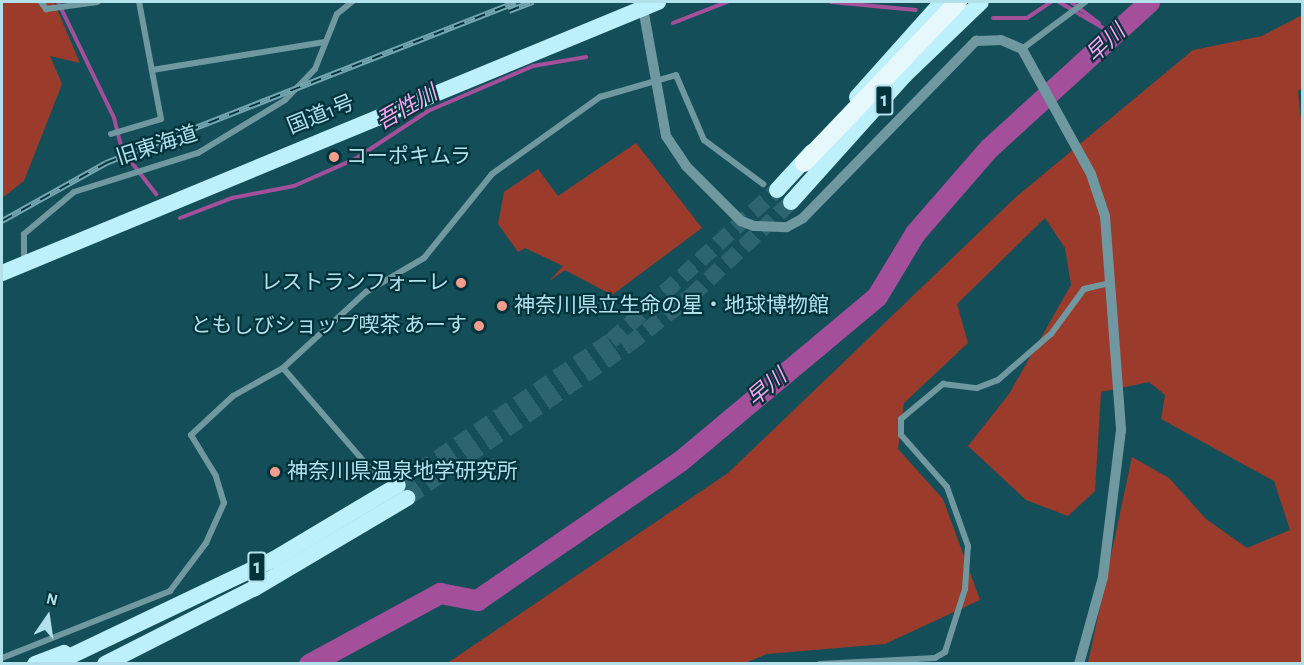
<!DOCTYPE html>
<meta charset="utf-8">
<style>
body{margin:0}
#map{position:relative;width:1304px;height:665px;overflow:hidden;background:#144e59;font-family:"Alegreya Sans","Noto Sans JP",sans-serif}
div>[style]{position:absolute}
.green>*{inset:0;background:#9b3b2b}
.stream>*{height:4px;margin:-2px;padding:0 2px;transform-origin:2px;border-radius:2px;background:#a34f9a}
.river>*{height:21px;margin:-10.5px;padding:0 10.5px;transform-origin:10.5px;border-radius:10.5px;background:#a34f9a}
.trunk-tunnel>*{height:16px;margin-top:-8px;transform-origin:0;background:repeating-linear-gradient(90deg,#2c646f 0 16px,transparent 0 24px)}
.minor>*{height:6px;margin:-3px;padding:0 3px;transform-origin:3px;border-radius:3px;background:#7098a0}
.tertiary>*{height:10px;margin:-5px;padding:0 5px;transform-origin:5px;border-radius:5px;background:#7098a0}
.trunk>*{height:16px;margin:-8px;padding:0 8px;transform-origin:8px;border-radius:8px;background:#bcf0fa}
.motorway>*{height:18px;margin:-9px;padding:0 9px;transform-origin:9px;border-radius:9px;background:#e6f8fc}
.rail>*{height:6px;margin-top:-3px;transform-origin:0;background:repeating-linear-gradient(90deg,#01333b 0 11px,#73a6b1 0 22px);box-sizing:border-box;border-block:2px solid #73a6b1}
.dots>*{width:16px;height:16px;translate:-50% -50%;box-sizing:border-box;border:3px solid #01333b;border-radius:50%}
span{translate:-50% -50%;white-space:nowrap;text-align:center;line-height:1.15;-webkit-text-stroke:4.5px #01333b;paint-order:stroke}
.shield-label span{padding:2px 4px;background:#01333b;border:2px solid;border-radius:4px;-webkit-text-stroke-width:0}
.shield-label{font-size:20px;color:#b2e1eb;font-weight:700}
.street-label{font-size:21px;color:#b2e1eb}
.poi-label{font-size:21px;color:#b2e1eb}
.left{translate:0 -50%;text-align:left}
.right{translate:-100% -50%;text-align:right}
.water-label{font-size:22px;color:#fca4f1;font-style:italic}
.frame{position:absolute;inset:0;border:3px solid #b2e1eb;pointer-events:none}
.north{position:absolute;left:18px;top:587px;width:60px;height:60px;-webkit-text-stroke:4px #01333b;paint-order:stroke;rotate:13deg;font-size:16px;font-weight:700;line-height:24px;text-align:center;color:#b2e1eb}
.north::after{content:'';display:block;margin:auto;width:21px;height:27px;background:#b2e1eb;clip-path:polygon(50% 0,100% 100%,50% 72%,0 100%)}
</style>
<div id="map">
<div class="green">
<i style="clip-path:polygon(2px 2px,54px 2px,80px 63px,50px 56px,62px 84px,24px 181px,2px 198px)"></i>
<i style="clip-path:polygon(1302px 15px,1302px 89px,1298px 91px,1302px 129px,1302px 663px,1088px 663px,1132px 457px,1169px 478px,1206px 519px,1247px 548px,1290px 530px,1274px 481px,1161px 419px,1165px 395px,1149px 382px,1101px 392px,1095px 491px,1068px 516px,1026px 500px,968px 446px,1009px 394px,1071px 285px,1065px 248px,1045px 218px,957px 304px,968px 343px,904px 403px,898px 449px,943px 499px,980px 600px,885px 644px,767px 654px,745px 663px,446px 664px,728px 473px,1016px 197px,1193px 50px,1262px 36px)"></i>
<i style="clip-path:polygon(636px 143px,702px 228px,612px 295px,565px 270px,549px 281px,563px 266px,525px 248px,518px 252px,498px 224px,504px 192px,538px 169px,558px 196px)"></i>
</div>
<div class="stream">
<i style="left:58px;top:2px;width:129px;rotate:64.2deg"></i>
<i style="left:114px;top:118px;width:33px;rotate:76deg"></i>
<i style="left:122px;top:150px;width:56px;rotate:52.3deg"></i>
<i style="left:831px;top:2px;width:85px;rotate:5.4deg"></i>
<i style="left:1059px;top:2px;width:65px;rotate:30.5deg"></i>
<i style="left:1071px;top:2px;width:35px;rotate:37deg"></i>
<i style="left:993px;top:18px;width:34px"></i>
<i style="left:1027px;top:18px;width:29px;rotate:-34deg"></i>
<i style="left:673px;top:23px;width:58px;rotate:-21.3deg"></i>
<i style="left:180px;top:218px;width:56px;rotate:-21deg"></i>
<i style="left:232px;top:198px;width:63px;rotate:-11deg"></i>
<i style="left:294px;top:186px;width:67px;rotate:-23.9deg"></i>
<i style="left:355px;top:159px;width:87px;rotate:-33.3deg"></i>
<i style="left:428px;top:111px;width:114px;rotate:-23.2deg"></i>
<i style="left:533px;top:66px;width:54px;rotate:-9.6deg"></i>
</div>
<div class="river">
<i style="left:309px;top:664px;width:149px;rotate:-28.5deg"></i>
<i style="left:440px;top:593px;width:38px;rotate:11deg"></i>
<i style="left:477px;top:600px;width:246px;rotate:-34.4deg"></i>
<i style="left:680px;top:461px;width:257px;rotate:-39.9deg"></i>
<i style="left:877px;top:296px;width:74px;rotate:-58.9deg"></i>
<i style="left:915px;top:233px;width:113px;rotate:-49deg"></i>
<i style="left:989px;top:148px;width:217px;rotate:-42.4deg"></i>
</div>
<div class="trunk-tunnel">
<i style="left:398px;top:485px;width:257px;rotate:-34.1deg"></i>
<i style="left:611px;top:341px;width:224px;rotate:-42.3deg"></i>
<i style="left:407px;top:498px;width:269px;rotate:-34.7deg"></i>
<i style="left:628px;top:345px;width:80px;rotate:-37.9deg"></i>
<i style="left:691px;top:296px;width:137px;rotate:-43.2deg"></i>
</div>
<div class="minor">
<i style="left:41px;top:2px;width:9px;rotate:54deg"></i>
<i style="left:46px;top:9px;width:52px;rotate:-7.7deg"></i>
<i style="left:1022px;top:49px;width:79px;rotate:-36.7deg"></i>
<i style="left:152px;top:70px;width:175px;rotate:-9.2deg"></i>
<i style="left:111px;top:134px;width:52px;rotate:-16.7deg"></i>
<i style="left:161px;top:119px;width:119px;rotate:-100.6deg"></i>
<i style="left:24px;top:262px;width:28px;rotate:-90deg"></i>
<i style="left:24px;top:234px;width:65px;rotate:-40deg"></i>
<i style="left:74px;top:192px;width:130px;rotate:-17.5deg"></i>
<i style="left:198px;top:153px;width:102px;rotate:-31.3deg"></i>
<i style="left:285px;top:100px;width:43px;rotate:-45.9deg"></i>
<i style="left:315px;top:69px;width:59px;rotate:-68.2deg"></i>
<i style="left:337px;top:14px;width:19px;rotate:-39deg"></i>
<i style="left:283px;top:368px;width:147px;rotate:49.1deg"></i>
<i style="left:2px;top:658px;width:181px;rotate:-21.7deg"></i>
<i style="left:170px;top:591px;width:60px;rotate:-53.1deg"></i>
<i style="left:206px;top:543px;width:44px;rotate:-65.8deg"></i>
<i style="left:224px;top:503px;width:28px;rotate:-107deg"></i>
<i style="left:216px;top:476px;width:48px;rotate:-121.4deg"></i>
<i style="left:191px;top:435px;width:57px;rotate:-42.9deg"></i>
<i style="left:233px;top:396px;width:57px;rotate:-29.2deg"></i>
<i style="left:283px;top:368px;width:113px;rotate:-42.5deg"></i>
<i style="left:366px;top:292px;width:67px;rotate:-30.4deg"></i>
<i style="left:424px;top:258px;width:108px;rotate:-51deg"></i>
<i style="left:492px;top:174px;width:133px;rotate:-35.5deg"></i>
<i style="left:600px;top:97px;width:79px;rotate:-16.1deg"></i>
<i style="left:676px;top:75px;width:71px;rotate:66.7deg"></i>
<i style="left:704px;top:140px;width:74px;rotate:36.7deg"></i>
<i style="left:820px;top:664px;width:115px;rotate:-3deg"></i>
<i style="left:935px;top:658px;width:12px;rotate:-31deg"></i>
<i style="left:945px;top:652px;width:66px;rotate:-72.4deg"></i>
<i style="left:965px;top:589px;width:43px;rotate:-86deg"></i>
<i style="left:968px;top:546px;width:63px;rotate:-109.6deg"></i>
<i style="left:947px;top:487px;width:69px;rotate:-131.5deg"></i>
<i style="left:901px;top:435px;width:16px;rotate:-90deg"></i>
<i style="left:901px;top:419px;width:55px;rotate:-39.8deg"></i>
<i style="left:943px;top:384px;width:34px;rotate:7deg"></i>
<i style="left:977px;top:388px;width:22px;rotate:-21deg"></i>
<i style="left:998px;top:380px;width:70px;rotate:-41deg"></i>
<i style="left:1051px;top:334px;width:56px;rotate:-53.7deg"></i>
<i style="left:1084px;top:289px;width:28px;rotate:-13deg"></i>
</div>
<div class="tertiary">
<i style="left:643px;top:8px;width:130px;rotate:79.8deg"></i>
<i style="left:666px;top:136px;width:36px;rotate:56deg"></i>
<i style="left:686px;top:166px;width:78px;rotate:45deg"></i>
<i style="left:741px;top:221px;width:14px;rotate:21deg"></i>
<i style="left:754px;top:226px;width:33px;rotate:2deg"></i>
<i style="left:787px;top:227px;width:18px;rotate:-29deg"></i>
<i style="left:803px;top:218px;width:248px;rotate:-45.7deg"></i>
<i style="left:976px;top:41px;width:25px;rotate:-2deg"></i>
<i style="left:1001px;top:40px;width:23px;rotate:23deg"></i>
<i style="left:1022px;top:49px;width:143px;rotate:61.1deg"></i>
<i style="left:1091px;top:174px;width:44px;rotate:71.6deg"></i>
<i style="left:1105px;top:216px;width:215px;rotate:85.7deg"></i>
<i style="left:1121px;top:430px;width:148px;rotate:97deg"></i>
<i style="left:1103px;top:577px;width:90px;rotate:105.4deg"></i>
</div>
<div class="trunk">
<i style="left:857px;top:97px;width:127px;rotate:-48.2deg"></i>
<i style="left:777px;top:190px;width:52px;rotate:-47.4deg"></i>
<i style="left:791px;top:202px;width:171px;rotate:-48.1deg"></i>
<i style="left:905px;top:75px;width:105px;rotate:-43.8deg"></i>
<i style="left:2px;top:273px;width:710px;rotate:-22.45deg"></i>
<i style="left:35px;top:664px;width:31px;rotate:-21deg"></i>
<i style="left:54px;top:664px;width:244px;rotate:-25.5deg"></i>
<i style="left:274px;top:559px;width:144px;rotate:-30.8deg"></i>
<i style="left:105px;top:664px;width:168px;rotate:-26.9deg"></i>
<i style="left:255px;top:588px;width:177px;rotate:-30.6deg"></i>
</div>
<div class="motorway">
<i style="left:804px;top:163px;width:223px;rotate:-46.3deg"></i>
</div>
<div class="rail">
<i style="left:509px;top:11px;width:26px;rotate:-21deg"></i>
<i style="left:2px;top:221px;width:119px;rotate:-29.1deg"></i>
<i style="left:106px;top:163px;width:440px;rotate:-21.4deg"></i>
</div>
<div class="dots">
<i style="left:334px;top:157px;background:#f49d8c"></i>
<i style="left:461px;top:283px;background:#f49d8c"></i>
<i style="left:502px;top:306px;background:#f49d8c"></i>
<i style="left:479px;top:326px;background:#f49d8c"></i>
<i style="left:275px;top:472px;background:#f49d8c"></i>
</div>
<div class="shield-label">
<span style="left:884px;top:100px">1</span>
<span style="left:257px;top:567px">1</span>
</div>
<div class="street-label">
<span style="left:321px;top:115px;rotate:-22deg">国道1号</span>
<span style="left:157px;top:146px;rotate:-18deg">旧東海道</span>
</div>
<div class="poi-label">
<span class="left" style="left:346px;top:157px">コーポキムラ</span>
<span class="right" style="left:449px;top:283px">レストランフォーレ</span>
<span class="left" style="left:514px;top:306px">神奈川県立生命の星・地球博物館</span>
<span class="right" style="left:467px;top:326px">ともしびショップ喫茶 あーす</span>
<span class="left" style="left:287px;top:472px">神奈川県温泉地学研究所</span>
</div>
<div class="water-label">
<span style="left:1106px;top:44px;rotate:-44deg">早川</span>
<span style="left:407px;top:108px;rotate:-30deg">吾性川</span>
<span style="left:767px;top:388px;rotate:-40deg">早川</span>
</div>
<div class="frame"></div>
<div class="north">N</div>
</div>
